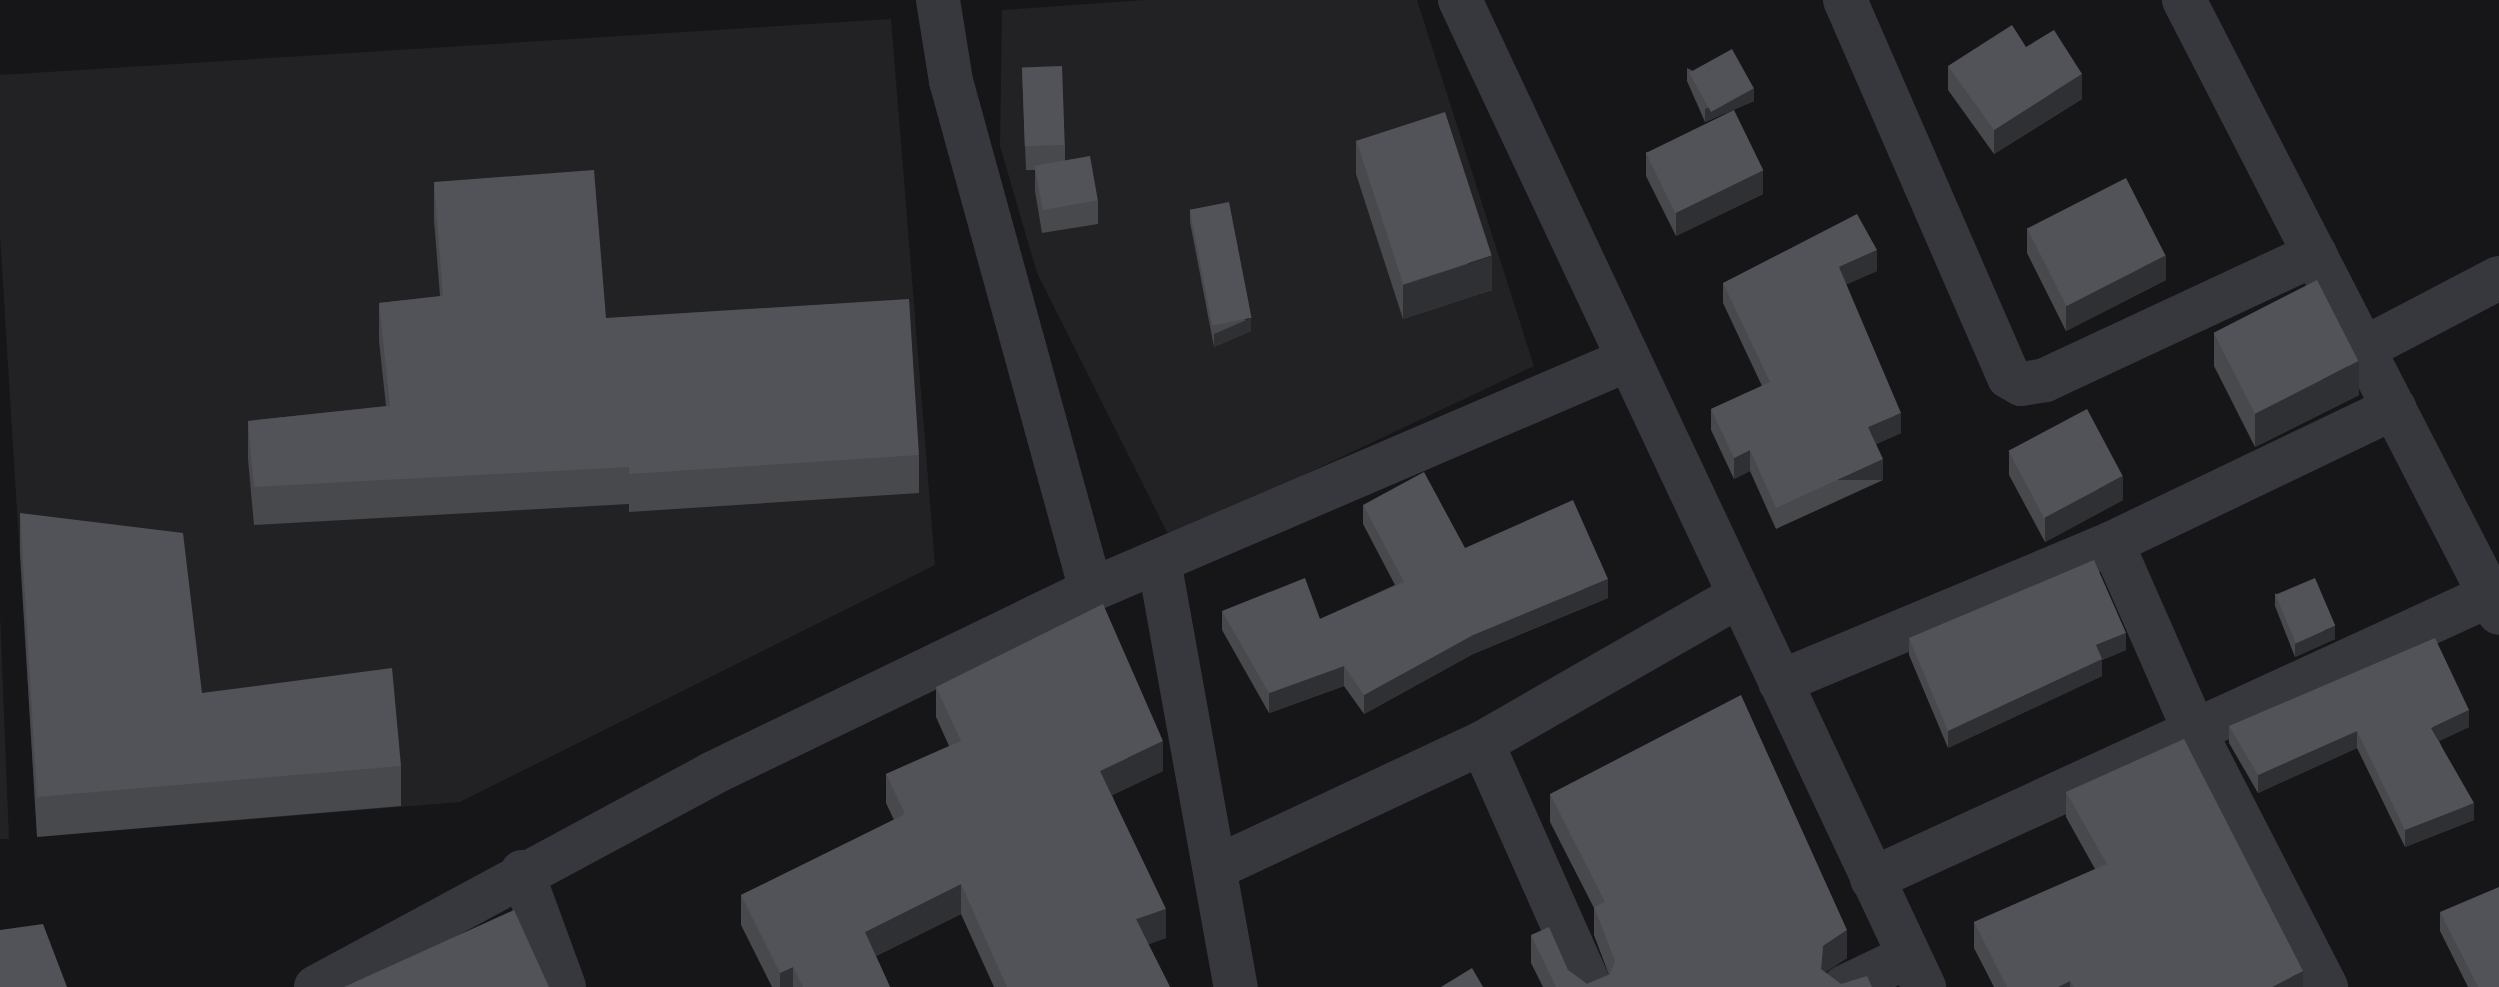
<!DOCTYPE html>
<style>
body{margin:0}
#map{position:relative;width:2499px;height:987px;overflow:hidden;background:#161618;font-family:Karla,sans-serif}
div>[style]{position:absolute}
.built>*{inset:0;background:#222225}
.street>*{height:44px;margin:-22px;padding:0 22px;transform-origin:22px;border-radius:22px;background:#37383d}
.wall>*{inset:0;background:#47494d}
.shaded-wall>*{inset:0;background:#2f3033;transform-origin:0 0}
.building>*{inset:0;background:#525359;transform-origin:0 0}
span{translate:-50% -50%;white-space:nowrap;text-align:center;line-height:1.15;-webkit-text-stroke:6px #111113;paint-order:stroke}
</style>
<div id="map">
<div class="built">
<i style="clip-path:polygon(1145px 0,1417px 0,1534px 366px,1170px 538px,1037px 273px,1000px 146px,1002px 10px)"></i>
<i style="clip-path:polygon(891px 19px,935px 565px,460px 802px,37px 837px,0 235px,0 75px)"></i>
<i style="clip-path:polygon(0 614px,9px 839px,0 839px)"></i>
</div>
<div class="street">
<i style="left:938px;top:0;width:82px;rotate:80.9deg"></i>
<i style="left:951px;top:81px;width:528px;rotate:74.62deg"></i>
<i style="left:1460px;top:0;width:1091px;rotate:64.82deg"></i>
<i style="left:1845px;top:0;width:411px;rotate:66.5deg"></i>
<i style="left:2009px;top:377px;width:14px;rotate:30deg"></i>
<i style="left:2021px;top:384px;width:24px;rotate:-9deg"></i>
<i style="left:2045px;top:380px;width:298px;rotate:-25deg"></i>
<i style="left:2184px;top:0;width:689px;rotate:62.8deg"></i>
<i style="left:2363px;top:349px;width:153px;rotate:-27.6deg"></i>
<i style="left:2112px;top:543px;width:206px;rotate:66.3deg"></i>
<i style="left:2195px;top:732px;width:287px;rotate:62.8deg"></i>
<i style="left:1159px;top:561px;width:433px;rotate:79.8deg"></i>
<i style="left:1780px;top:682px;width:360px;rotate:-22.7deg"></i>
<i style="left:2112px;top:543px;width:313px;rotate:-25.6deg"></i>
<i style="left:1482px;top:743px;width:267px;rotate:66.1deg"></i>
<i style="left:1215px;top:868px;width:295px;rotate:-25.1deg"></i>
<i style="left:1482px;top:743px;width:296px;rotate:-29.8deg"></i>
<i style="left:522px;top:872px;width:122px;rotate:69.9deg"></i>
<i style="left:1872px;top:879px;width:690px;rotate:-24.67deg"></i>
<i style="left:316px;top:987px;width:449px;rotate:-28.3deg"></i>
<i style="left:711px;top:774px;width:422px;rotate:-25.8deg"></i>
<i style="left:1091px;top:590px;width:583px;rotate:-23.22deg"></i>
<i style="left:1844px;top:987px;width:72px;rotate:-25.5deg"></i>
</div>
<div class="wall">
<i style="clip-path:polygon(1948px 66px,2082px 99px,1994px 154px,1948px 90px)"></i>
<i style="clip-path:polygon(1022px 67px,1065px 145px,1065px 161px,1098px 200px,1098px 224px,1042px 233px,1035px 191px,1035px 170px,1026px 170px)"></i>
<i style="clip-path:polygon(1687px 68px,1754px 101px,1705px 122px,1687px 81px)"></i>
<i style="clip-path:polygon(1356px 140px,1492px 290px,1403px 319px,1356px 174px)"></i>
<i style="clip-path:polygon(1646px 152px,1763px 194px,1676px 236px,1646px 176px)"></i>
<i style="clip-path:polygon(434px 182px,606px 318px,919px 455px,919px 493px,629px 512px,629px 504px,254px 525px,248px 459px,248px 421px,386px 406px,379px 341px,379px 303px,440px 296px,434px 220px)"></i>
<i style="clip-path:polygon(1190px 209px,1251px 331px,1214px 347px,1190px 222px)"></i>
<i style="clip-path:polygon(2027px 228px,2166px 280px,2066px 331px,2027px 253px)"></i>
<i style="clip-path:polygon(1877px 271px,1846px 284px,1901px 433px,1876px 444px,1883px 480px,1776px 529px,1750px 471px,1734px 479px,1711px 430px,1711px 409px,1762px 386px,1723px 303px,1723px 283px)"></i>
<i style="clip-path:polygon(2214px 333px,2359px 395px,2255px 447px,2214px 366px)"></i>
<i style="clip-path:polygon(2009px 451px,2123px 500px,2045px 542px,2009px 475px)"></i>
<i style="clip-path:polygon(1363px 505px,1465px 548px,1608px 598px,1473px 654px,1364px 714px,1344px 686px,1269px 713px,1222px 630px,1222px 611px,1320px 619px,1395px 585px,1363px 524px)"></i>
<i style="clip-path:polygon(20px 513px,202px 693px,401px 766px,401px 806px,37px 837px,20px 553px)"></i>
<i style="clip-path:polygon(2275px 593px,2335px 639px,2295px 657px,2275px 606px)"></i>
<i style="clip-path:polygon(1909px 638px,2126px 650px,2102px 660px,2102px 676px,1948px 748px,1909px 655px)"></i>
<i style="clip-path:polygon(936px 687px,1163px 771px,1112px 795px,1166px 938px,1148px 944px,1170px 987px,994px 987px,961px 914px,876px 956px,890px 987px,772px 987px,741px 925px,741px 895px,894px 820px,886px 803px,886px 774px,949px 746px,936px 717px)"></i>
<i style="clip-path:polygon(2229px 726px,2469px 727px,2439px 741px,2474px 820px,2405px 847px,2357px 748px,2258px 793px,2229px 743px)"></i>
<i style="clip-path:polygon(2066px 792px,2303px 987px,1994px 987px,1974px 948px,1974px 922px,2095px 869px,2066px 817px)"></i>
<i style="clip-path:polygon(1550px 794px,1847px 958px,1825px 972px,1841px 984px,1872px 987px,1543px 987px,1531px 963px,1531px 935px,1568px 970px,1587px 984px,1609px 975px,1594px 935px,1594px 908px,1550px 822px)"></i>
<i style="clip-path:polygon(2440px 912px,2499px 987px,2468px 987px,2440px 931px)"></i>
</div>
<div class="shaded-wall">
<i style="clip-path:polygon(2082px 74px,2082px 99px,1994px 154px,1994px 130px)"></i>
<i style="clip-path:polygon(1754px 88px,1754px 101px,1705px 122px,1705px 109px)"></i>
<i style="clip-path:polygon(1763px 170px,1763px 194px,1676px 236px,1676px 212px)"></i>
<i style="clip-path:polygon(1877px 250px,1877px 271px,1839px 288px,1839px 267px)"></i>
<i style="clip-path:polygon(2166px 255px,2166px 280px,2066px 331px,2066px 306px)"></i>
<i style="clip-path:polygon(1492px 256px,1492px 290px,1403px 319px,1403px 285px)"></i>
<i style="clip-path:polygon(1251px 318px,1251px 331px,1214px 347px,1214px 334px)"></i>
<i style="clip-path:polygon(2359px 361px,2359px 395px,2255px 447px,2255px 413px)"></i>
<i style="clip-path:polygon(1901px 413px,1901px 433px,1868px 448px,1868px 427px)"></i>
<i style="clip-path:polygon(1750px 450px,1750px 471px,1734px 479px,1734px 458px)"></i>
<i style="left:1883px;top:459px;width:21px;height:118px;rotate:90deg"></i>
<i style="clip-path:polygon(2123px 476px,2123px 500px,2045px 542px,2045px 517px)"></i>
<i style="clip-path:polygon(1608px 579px,1608px 598px,1473px 654px,1364px 714px,1364px 695px,1473px 635px)"></i>
<i style="clip-path:polygon(2335px 626px,2335px 639px,2295px 657px,2295px 644px)"></i>
<i style="clip-path:polygon(2126px 633px,2126px 650px,2102px 660px,2102px 676px,1948px 748px,1948px 731px,2096px 645px)"></i>
<i style="clip-path:polygon(1344px 666px,1344px 686px,1269px 713px,1269px 693px)"></i>
<i style="clip-path:polygon(2469px 710px,2469px 727px,2431px 745px,2431px 728px)"></i>
<i style="clip-path:polygon(2357px 731px,2357px 748px,2258px 793px,2258px 775px)"></i>
<i style="clip-path:polygon(1163px 741px,1163px 771px,1100px 801px,1100px 771px)"></i>
<i style="clip-path:polygon(2474px 803px,2474px 820px,2405px 847px,2405px 830px)"></i>
<i style="clip-path:polygon(961px 884px,961px 914px,865px 961px,865px 932px)"></i>
<i style="clip-path:polygon(1166px 909px,1166px 938px,1136px 949px,1136px 919px)"></i>
<i style="clip-path:polygon(1847px 930px,1847px 958px,1823px 974px,1821px 969px,1823px 946px)"></i>
<i style="clip-path:polygon(793px 967px,793px 987px,780px 987px,780px 973px)"></i>
<i style="clip-path:polygon(2303px 971px,2303px 987px,2272px 987px)"></i>
<i style="clip-path:polygon(2070px 981px,2070px 987px,2058px 987px)"></i>
</div>
<div class="building">
<i style="clip-path:polygon(2012px 25px,2026px 47px,2054px 30px,2082px 74px,1994px 130px,1948px 66px)"></i>
<i style="left:1732px;top:49px;width:45px;height:49px;rotate:61deg"></i>
<i style="left:1062px;top:66px;width:79px;height:40px;rotate:88deg"></i>
<i style="left:1734px;top:110px;width:67px;height:98px;rotate:64deg"></i>
<i style="left:1445px;top:112px;width:151px;height:93px;rotate:72deg"></i>
<i style="left:1090px;top:156px;width:45px;height:56px;rotate:80deg"></i>
<i style="clip-path:polygon(594px 170px,606px 318px,909px 299px,919px 455px,629px 474px,629px 467px,254px 487px,248px 421px,390px 406px,379px 303px,443px 296px,434px 182px)"></i>
<i style="left:2126px;top:178px;width:87px;height:111px;rotate:63deg"></i>
<i style="left:1229px;top:202px;width:118px;height:40px;rotate:79deg"></i>
<i style="clip-path:polygon(1857px 214px,1877px 250px,1839px 267px,1901px 413px,1868px 427px,1883px 459px,1776px 508px,1750px 450px,1734px 458px,1711px 409px,1770px 382px,1723px 283px)"></i>
<i style="left:2317px;top:280px;width:91px;height:116px;rotate:63deg"></i>
<i style="left:2087px;top:409px;width:76px;height:89px;rotate:62deg"></i>
<i style="clip-path:polygon(1424px 472px,1465px 548px,1573px 500px,1608px 579px,1473px 635px,1364px 695px,1344px 666px,1269px 693px,1222px 611px,1305px 578px,1320px 619px,1404px 582px,1363px 505px)"></i>
<i style="clip-path:polygon(20px 513px,183px 533px,202px 693px,392px 668px,401px 766px,37px 797px)"></i>
<i style="clip-path:polygon(2094px 560px,2126px 633px,2096px 645px,2102px 659px,1948px 731px,1909px 638px)"></i>
<i style="left:2315px;top:578px;width:52px;height:43px;rotate:67deg"></i>
<i style="clip-path:polygon(1103px 604px,1163px 741px,1100px 771px,1166px 909px,1136px 919px,1170px 987px,1007px 987px,961px 884px,865px 932px,890px 987px,803px 987px,793px 967px,780px 973px,741px 895px,905px 814px,886px 774px,961px 741px,936px 687px)"></i>
<i style="clip-path:polygon(2435px 638px,2469px 710px,2431px 728px,2474px 803px,2405px 830px,2357px 731px,2258px 775px,2229px 726px)"></i>
<i style="clip-path:polygon(1741px 695px,1847px 930px,1823px 946px,1821px 969px,1841px 984px,1867px 976px,1872px 987px,1556px 987px,1531px 935px,1549px 927px,1568px 970px,1587px 984px,1610px 974px,1615px 961px,1594px 907px,1605px 902px,1550px 794px)"></i>
<i style="clip-path:polygon(2184px 739px,2303px 971px,2272px 987px,2074px 987px,2070px 981px,2058px 987px,2007px 987px,1974px 922px,2107px 864px,2066px 792px)"></i>
<i style="clip-path:polygon(2499px 887px,2499px 987px,2478px 987px,2440px 912px)"></i>
<i style="clip-path:polygon(514px 910px,549px 987px,344px 987px)"></i>
<i style="clip-path:polygon(43px 924px,67px 987px,0 987px,0 930px)"></i>
<i style="clip-path:polygon(1472px 968px,1483px 987px,1441px 987px)"></i>
</div>
</div>
